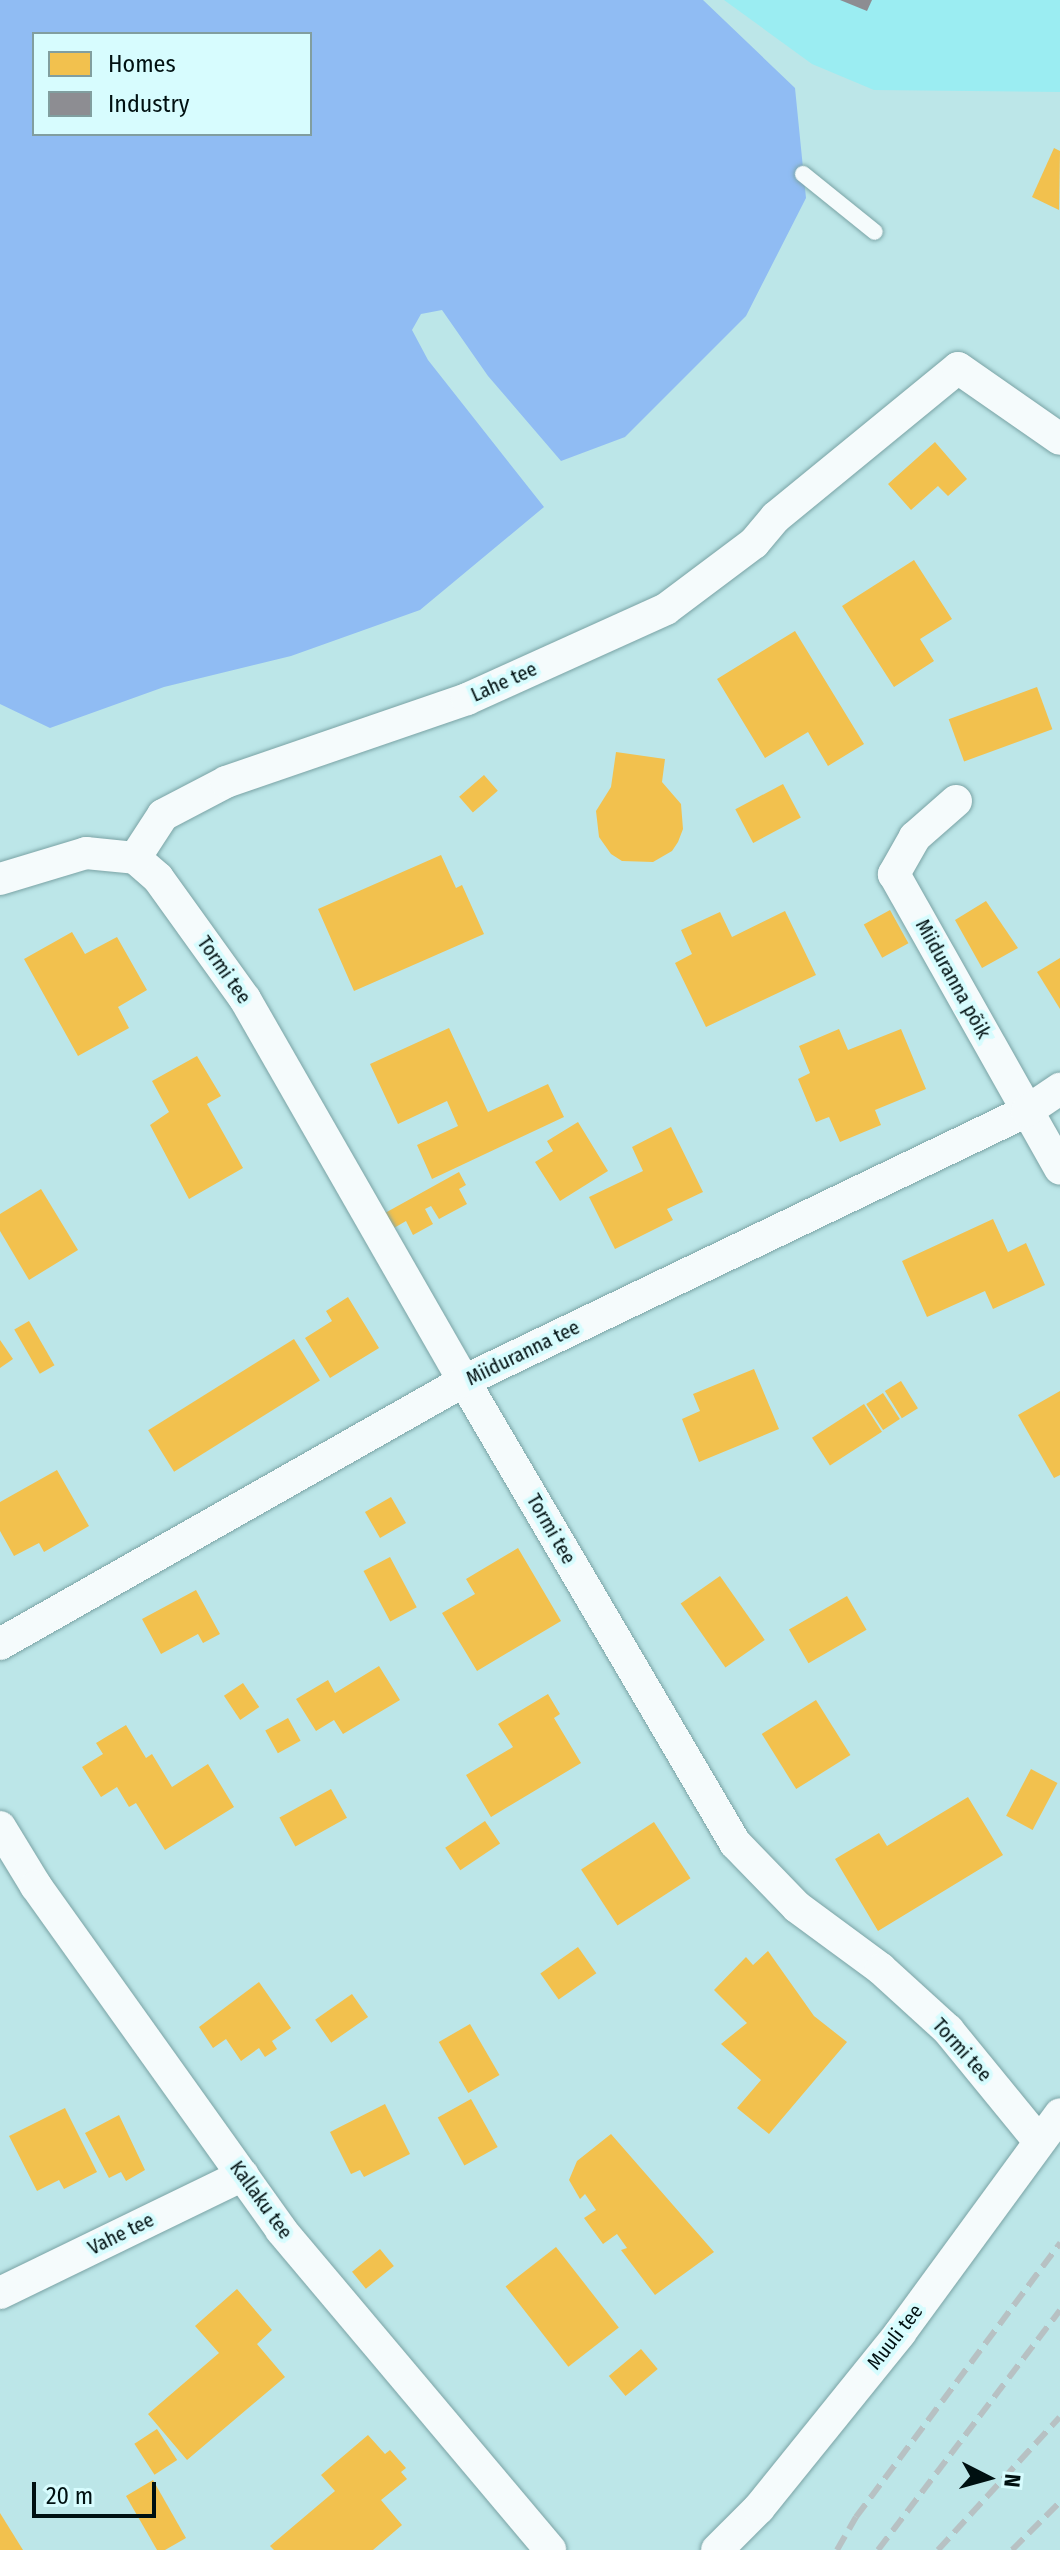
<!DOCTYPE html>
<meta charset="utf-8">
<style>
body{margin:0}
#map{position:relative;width:1060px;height:2550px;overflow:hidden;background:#bce6e8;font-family:"Fira Sans Condensed",sans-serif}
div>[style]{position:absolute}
.built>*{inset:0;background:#9bedf2}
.water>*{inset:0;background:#90bcf3}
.homes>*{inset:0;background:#f2c14e;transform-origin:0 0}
.industry>*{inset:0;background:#8d8d92}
.roads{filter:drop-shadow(0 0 2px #7aa3a5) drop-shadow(0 0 2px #7aa3a5)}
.lane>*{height:16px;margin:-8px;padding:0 8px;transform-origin:8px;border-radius:8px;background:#f5fbfc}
.street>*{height:32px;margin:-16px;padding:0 16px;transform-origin:16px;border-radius:16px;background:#f5fbfc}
.rail>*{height:6px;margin-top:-3px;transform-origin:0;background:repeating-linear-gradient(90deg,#b7c1c3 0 16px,transparent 0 24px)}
span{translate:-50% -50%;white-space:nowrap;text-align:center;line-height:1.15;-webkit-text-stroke:8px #d7fcfe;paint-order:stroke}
.street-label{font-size:20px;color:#001011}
.legend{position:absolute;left:32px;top:32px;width:280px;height:104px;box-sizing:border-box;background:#d7fcfe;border:2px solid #819e9f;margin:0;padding:10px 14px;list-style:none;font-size:24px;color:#001011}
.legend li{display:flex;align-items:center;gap:16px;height:40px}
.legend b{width:40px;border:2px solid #819e9f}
.north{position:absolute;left:948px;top:2438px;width:80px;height:80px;-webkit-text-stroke:6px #d7fcfe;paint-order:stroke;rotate:96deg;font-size:22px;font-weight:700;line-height:32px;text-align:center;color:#001011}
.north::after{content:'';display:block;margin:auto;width:28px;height:36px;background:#001011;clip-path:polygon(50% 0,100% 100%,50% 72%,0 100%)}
.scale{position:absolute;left:32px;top:2482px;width:124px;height:36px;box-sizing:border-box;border:4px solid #001011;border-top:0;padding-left:10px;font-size:24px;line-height:28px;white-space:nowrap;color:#001011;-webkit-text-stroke:6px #d7fcfe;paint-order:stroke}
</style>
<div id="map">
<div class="built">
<i style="clip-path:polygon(724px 0,1060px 0,1060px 92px,874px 90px,812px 64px)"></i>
</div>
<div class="water">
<i style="clip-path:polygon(evenodd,0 0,703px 0,795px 88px,806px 198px,746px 316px,625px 437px,561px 461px,488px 376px,442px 310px,421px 314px,412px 330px,428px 360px,544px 507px,420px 610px,291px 656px,164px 687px,50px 728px,0 704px,0 0,34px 34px,310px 34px,310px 134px,34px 134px,34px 34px)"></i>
</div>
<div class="homes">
<i style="clip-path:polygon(1054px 148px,1060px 151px,1059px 210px,1032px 197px)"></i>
<i style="clip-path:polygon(935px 442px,967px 479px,948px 496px,938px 486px,911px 510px,888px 484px)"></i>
<i style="clip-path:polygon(914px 560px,952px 619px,920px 639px,934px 661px,894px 687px,842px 606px)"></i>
<i style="clip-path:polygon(795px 631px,864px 744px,828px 766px,808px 732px,765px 758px,717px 679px)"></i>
<i style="left:1037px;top:687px;width:45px;height:94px;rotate:70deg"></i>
<i style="clip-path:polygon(616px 752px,665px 759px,662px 782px,681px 804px,683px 829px,678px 842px,672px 851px,653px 862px,622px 861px,611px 854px,599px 837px,596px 811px,611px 787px)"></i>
<i style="left:484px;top:775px;width:21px;height:33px;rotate:49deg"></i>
<i style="left:783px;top:784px;width:38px;height:54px;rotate:62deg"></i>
<i style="clip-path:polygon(441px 855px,456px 888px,462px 885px,484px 934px,354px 991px,318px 909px)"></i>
<i style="clip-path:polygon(986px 901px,1018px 948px,982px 968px,955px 920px)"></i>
<i style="left:890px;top:910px;width:38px;height:30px;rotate:61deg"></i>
<i style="clip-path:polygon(785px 911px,816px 975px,706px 1027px,675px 963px,692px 954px,681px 930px,720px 912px,732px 937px)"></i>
<i style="clip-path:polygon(72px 932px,85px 954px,117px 937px,147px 990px,118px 1007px,129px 1028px,78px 1056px,24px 959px)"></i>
<i style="clip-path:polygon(1060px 958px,1060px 1009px,1037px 972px)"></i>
<i style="clip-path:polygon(449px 1028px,488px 1112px,548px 1084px,564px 1117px,432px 1179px,417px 1145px,458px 1126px,447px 1101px,398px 1124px,370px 1064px)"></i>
<i style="clip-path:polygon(839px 1029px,848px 1050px,901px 1029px,926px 1089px,875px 1110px,881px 1125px,840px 1142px,829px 1117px,816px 1122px,798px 1079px,810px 1073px,799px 1046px)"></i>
<i style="clip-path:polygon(197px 1056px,221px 1096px,207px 1104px,243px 1168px,189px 1199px,150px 1125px,169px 1112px,152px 1081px)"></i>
<i style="clip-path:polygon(578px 1122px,608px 1171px,560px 1201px,535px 1162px,553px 1151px,547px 1141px)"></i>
<i style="clip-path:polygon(671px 1127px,703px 1192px,667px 1209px,673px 1220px,615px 1249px,589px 1197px,643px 1171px,632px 1147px)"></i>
<i style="clip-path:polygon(459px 1172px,466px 1185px,459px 1189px,467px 1204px,439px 1219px,431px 1206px,425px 1209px,433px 1224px,413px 1235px,406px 1221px,394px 1228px,385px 1213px)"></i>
<i style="clip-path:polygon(41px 1189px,78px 1250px,29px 1280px,0 1231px,0 1214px)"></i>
<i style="clip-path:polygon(993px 1219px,1008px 1252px,1026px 1243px,1045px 1285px,993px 1309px,985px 1291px,927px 1317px,902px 1261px)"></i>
<i style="clip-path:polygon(348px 1297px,379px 1348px,330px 1378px,305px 1338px,332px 1321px,326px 1311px)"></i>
<i style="left:29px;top:1321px;width:51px;height:17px;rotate:60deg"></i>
<i style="left:294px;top:1339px;width:49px;height:172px;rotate:58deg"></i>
<i style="clip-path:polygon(0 1340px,13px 1359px,0 1368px)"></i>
<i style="clip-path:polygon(754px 1369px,779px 1429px,699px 1462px,682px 1419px,700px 1411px,693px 1394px)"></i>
<i style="left:901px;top:1381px;width:32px;height:19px;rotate:58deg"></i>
<i style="clip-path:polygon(1060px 1391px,1060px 1475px,1054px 1478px,1018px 1415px)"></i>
<i style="left:883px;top:1393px;width:31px;height:20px;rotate:57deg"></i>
<i style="left:864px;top:1404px;width:33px;height:62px;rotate:57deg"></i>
<i style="clip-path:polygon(57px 1470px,89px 1526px,44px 1552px,39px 1543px,14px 1556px,0 1531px,0 1502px)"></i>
<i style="left:391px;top:1497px;width:30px;height:30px;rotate:60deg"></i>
<i style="clip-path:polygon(518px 1548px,561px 1621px,477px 1671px,442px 1613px,475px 1594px,466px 1579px)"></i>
<i style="left:390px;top:1557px;width:57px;height:30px;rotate:62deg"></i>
<i style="left:720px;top:1576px;width:78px;height:48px;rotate:55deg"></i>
<i style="clip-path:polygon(196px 1590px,220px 1634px,203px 1643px,198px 1634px,161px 1654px,142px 1619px)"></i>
<i style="left:847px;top:1596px;width:39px;height:67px;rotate:60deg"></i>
<i style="clip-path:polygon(379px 1666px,400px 1700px,343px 1734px,334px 1720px,316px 1731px,296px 1699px,328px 1680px,335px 1693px)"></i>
<i style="left:243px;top:1683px;width:29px;height:23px;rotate:56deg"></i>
<i style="clip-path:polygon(548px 1694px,560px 1714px,554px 1718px,581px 1763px,491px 1817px,466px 1775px,513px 1747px,498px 1724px)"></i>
<i style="left:816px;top:1700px;width:65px;height:64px;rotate:58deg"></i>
<i style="left:288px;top:1718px;width:26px;height:26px;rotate:61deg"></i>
<i style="clip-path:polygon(126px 1725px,146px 1758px,152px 1754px,172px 1787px,208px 1764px,234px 1807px,165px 1850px,136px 1803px,129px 1807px,117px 1787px,101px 1797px,82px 1767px,103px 1754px,96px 1743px)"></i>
<i style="left:1031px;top:1769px;width:30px;height:53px;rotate:28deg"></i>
<i style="left:331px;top:1789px;width:33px;height:59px;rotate:61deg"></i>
<i style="clip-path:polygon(968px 1797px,1003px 1855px,878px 1931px,835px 1859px,879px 1833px,887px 1846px)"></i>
<i style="left:485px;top:1821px;width:27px;height:48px;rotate:56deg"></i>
<i style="left:654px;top:1822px;width:67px;height:87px;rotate:57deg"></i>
<i style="left:578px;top:1947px;width:32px;height:46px;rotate:55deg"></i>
<i style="clip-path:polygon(768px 1951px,814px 2016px,847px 2042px,769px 2134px,737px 2108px,761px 2080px,721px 2044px,747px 2023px,714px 1990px,746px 1957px,753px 1965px)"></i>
<i style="clip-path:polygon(259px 1982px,291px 2028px,272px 2041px,277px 2049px,265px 2057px,259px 2048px,241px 2061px,226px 2039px,213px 2048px,199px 2027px)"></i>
<i style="left:352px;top:1994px;width:28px;height:45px;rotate:55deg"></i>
<i style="left:470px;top:2024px;width:59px;height:36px;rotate:60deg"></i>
<i style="left:471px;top:2099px;width:55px;height:38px;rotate:61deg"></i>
<i style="clip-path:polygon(385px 2104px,410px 2154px,364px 2177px,360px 2170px,351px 2174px,330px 2132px)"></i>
<i style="clip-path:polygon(65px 2108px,97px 2172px,64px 2189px,59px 2180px,37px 2191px,9px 2136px)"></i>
<i style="clip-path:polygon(119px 2115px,145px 2170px,126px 2181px,121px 2172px,109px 2178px,85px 2133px)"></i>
<i style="clip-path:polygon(611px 2134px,714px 2252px,655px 2295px,621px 2250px,627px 2248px,617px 2234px,603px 2244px,584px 2218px,596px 2210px,585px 2194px,580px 2199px,569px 2180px,577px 2161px)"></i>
<i style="left:556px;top:2247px;width:102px;height:64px;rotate:52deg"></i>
<i style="left:380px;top:2249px;width:22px;height:36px;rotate:51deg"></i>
<i style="clip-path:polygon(237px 2289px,272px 2330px,257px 2344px,285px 2377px,187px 2460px,148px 2414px,219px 2353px,195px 2326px)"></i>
<i style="left:641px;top:2349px;width:26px;height:42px;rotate:50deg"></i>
<i style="left:157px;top:2429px;width:37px;height:27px;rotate:57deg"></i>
<i style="clip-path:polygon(368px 2435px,385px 2454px,390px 2450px,406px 2468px,401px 2472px,407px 2479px,381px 2500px,402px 2525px,373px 2550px,274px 2550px,270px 2546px,335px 2491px,321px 2475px)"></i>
<i style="clip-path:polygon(153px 2480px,186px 2538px,165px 2550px,157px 2550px,126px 2496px)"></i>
<i style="clip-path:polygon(0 2513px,23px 2550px,0 2550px)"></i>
</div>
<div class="industry">
<i style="clip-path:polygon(840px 0,872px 0,867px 11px)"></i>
</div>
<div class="roads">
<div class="lane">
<i style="left:803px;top:174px;width:92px;rotate:38.9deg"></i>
</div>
<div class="street">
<i style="left:956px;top:801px;width:55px;rotate:138.7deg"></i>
<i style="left:915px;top:837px;width:43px;rotate:119.6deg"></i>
<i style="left:894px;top:874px;width:338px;rotate:60.6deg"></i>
<i style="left:135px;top:858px;width:30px;rotate:41deg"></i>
<i style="left:158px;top:878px;width:149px;rotate:54.3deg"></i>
<i style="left:245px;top:999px;width:440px;rotate:60.2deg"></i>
<i style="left:464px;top:1381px;width:536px;rotate:59.6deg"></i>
<i style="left:735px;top:1843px;width:89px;rotate:45.9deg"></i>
<i style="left:797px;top:1907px;width:104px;rotate:36.4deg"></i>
<i style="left:881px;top:1969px;width:91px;rotate:42.3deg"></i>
<i style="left:948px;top:2030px;width:142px;rotate:50.7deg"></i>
<i style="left:0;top:879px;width:90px;rotate:-16.8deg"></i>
<i style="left:86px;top:853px;width:49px;rotate:5.8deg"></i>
<i style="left:135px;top:858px;width:51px;rotate:-56.9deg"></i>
<i style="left:163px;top:815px;width:71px;rotate:-27.6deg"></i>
<i style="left:226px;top:782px;width:255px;rotate:-19deg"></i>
<i style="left:467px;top:699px;width:218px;rotate:-24.3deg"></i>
<i style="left:666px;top:609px;width:110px;rotate:-36.9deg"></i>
<i style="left:754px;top:543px;width:34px;rotate:-50deg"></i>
<i style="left:776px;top:517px;width:235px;rotate:-39.3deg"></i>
<i style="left:958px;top:368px;width:124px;rotate:34.8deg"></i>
<i style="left:0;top:1644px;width:533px;rotate:-29.55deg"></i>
<i style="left:464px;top:1381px;width:624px;rotate:-25.62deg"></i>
<i style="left:1027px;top:1111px;width:40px;rotate:-34deg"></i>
<i style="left:0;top:1827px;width:69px;rotate:58.6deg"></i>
<i style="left:36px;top:1886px;width:422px;rotate:54.5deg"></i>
<i style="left:281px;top:2230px;width:418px;rotate:49.9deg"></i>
<i style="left:0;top:2293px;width:270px;rotate:-25.9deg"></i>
<i style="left:717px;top:2550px;width:59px;rotate:-45deg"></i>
<i style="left:759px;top:2508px;width:225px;rotate:-51.1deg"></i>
<i style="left:900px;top:2333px;width:271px;rotate:-53.8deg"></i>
</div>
</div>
<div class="rail">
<i style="left:837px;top:2550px;width:38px;rotate:-60deg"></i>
<i style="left:856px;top:2517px;width:342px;rotate:-53.3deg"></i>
<i style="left:878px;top:2550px;width:301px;rotate:-52.8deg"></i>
<i style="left:938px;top:2550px;width:180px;rotate:-47.5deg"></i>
<i style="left:1012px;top:2550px;width:68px;rotate:-45deg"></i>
</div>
<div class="street-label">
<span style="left:504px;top:682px;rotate:-24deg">Lahe tee</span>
<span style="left:224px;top:970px;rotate:55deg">Tormi tee</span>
<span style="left:953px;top:979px;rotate:61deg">Miiduranna põik</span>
<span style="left:523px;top:1353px;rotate:-26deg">Miiduranna tee</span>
<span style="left:551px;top:1529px;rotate:60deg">Tormi tee</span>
<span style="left:962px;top:2050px;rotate:48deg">Tormi tee</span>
<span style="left:261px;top:2200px;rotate:54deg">Kallaku tee</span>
<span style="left:121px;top:2234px;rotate:-26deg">Vahe tee</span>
<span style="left:895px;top:2337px;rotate:-52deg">Muuli tee</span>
</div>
<ul class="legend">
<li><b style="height:22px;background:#f2c14e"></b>Homes</li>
<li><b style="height:22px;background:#8d8d92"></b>Industry</li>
</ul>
<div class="north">N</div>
<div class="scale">20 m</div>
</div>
